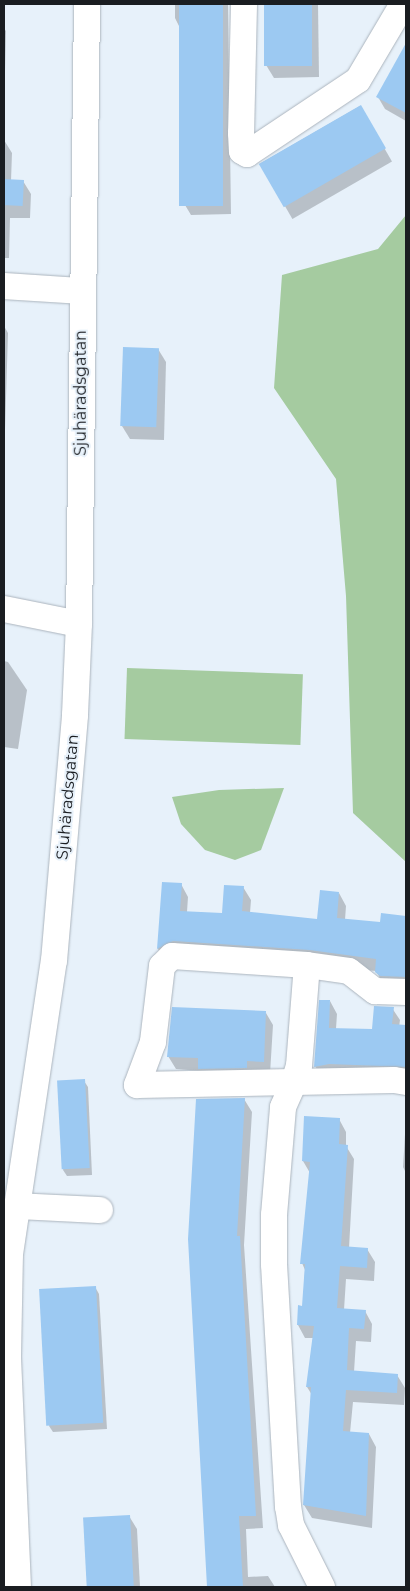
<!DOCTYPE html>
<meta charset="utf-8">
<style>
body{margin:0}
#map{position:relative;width:410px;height:1591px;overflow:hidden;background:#e7f1fa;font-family:Montserrat,sans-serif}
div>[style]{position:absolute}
.green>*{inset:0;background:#a5cba0;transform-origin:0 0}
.shadow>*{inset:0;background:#0003;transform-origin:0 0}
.building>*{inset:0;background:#9cc9f2;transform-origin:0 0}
.roads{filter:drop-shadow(0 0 1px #abb4bd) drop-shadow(0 0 1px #abb4bd)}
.minor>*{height:26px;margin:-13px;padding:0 13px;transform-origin:13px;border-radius:13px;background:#fff}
span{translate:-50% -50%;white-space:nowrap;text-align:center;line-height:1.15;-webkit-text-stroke:4px #e7f1fa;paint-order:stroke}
.street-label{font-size:16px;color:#1a1d21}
.frame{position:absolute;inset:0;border:5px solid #1a1d21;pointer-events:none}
</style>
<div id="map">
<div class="green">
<i style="clip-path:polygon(406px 215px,406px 862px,353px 813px,346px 596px,336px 479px,274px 388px,282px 275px,378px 249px)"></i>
<i style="left:127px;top:668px;width:176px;height:71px;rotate:2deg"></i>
<i style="clip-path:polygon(284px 788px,261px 850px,235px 860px,205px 850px,181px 824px,172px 797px,219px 790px)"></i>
</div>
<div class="shadow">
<i style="clip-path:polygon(175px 4px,228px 4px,231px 214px,191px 215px,185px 205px,180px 28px,175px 18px)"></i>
<i style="clip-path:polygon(265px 4px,318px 4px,319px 77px,274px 78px,266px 65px)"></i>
<i style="clip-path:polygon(4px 28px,6px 31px,4px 113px)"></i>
<i style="clip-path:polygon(406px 47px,406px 121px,385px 109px,378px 97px)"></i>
<i style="left:360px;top:106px;width:64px;height:115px;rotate:60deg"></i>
<i style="clip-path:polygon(4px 140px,12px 153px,11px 181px,23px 181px,31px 194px,30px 218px,10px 218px,9px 258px,4px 258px)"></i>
<i style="clip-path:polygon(4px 326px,8px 333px,5px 431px,4px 431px)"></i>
<i style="clip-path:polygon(158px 349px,166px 362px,164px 440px,130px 439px,122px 426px)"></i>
<i style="clip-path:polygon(4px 661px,8px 662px,27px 690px,18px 749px,4px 747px)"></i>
<i style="clip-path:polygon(164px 883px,181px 884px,188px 897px,187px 912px,224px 914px,243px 887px,251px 900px,250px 913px,319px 921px,339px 893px,346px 906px,345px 920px,381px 924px,382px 915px,406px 917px,406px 990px,384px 985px,376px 971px,181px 953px,166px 961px,158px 949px)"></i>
<i style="clip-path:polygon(330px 1001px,337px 1014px,336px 1029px,373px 1031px,392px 1008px,400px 1020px,398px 1035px,406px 1036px,406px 1078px,323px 1079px,315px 1066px)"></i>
<i style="clip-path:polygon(266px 1013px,273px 1025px,270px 1074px,206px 1081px,200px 1071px,176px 1069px,168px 1056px)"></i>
<i style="clip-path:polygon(84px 1081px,88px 1087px,92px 1175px,67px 1176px,63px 1170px)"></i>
<i style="clip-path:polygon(244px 1099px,252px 1112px,244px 1245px,263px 1528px,246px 1529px,248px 1577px,268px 1576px,275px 1587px,207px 1587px,207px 1544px)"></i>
<i style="clip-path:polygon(406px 1118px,406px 1173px,403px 1167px)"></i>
<i style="clip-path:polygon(339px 1119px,346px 1132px,346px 1146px,354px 1159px,349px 1248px,367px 1249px,375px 1262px,374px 1281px,346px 1279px,344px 1310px,365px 1311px,372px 1324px,371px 1342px,356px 1341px,354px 1372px,397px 1375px,405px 1388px,404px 1405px,353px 1402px,350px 1433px,369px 1434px,376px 1447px,372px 1528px,312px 1518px,304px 1505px,312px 1395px,307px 1387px,313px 1338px,305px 1338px,298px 1325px,303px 1307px,305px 1270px,302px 1263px,310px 1173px,303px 1161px)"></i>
<i style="clip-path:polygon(95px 1287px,99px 1294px,107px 1429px,53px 1432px,49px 1426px)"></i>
<i style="clip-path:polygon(129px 1516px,137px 1529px,140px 1587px,88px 1587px,84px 1519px)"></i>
</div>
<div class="building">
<i style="left:179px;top:4px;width:44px;height:202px"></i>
<i style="left:264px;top:4px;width:48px;height:62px"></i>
<i style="clip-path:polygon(406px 43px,406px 113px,376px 97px)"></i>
<i style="left:361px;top:105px;width:50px;height:118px;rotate:60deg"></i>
<i style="left:4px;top:179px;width:20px;height:26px;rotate:3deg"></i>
<i style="left:123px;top:347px;width:36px;height:79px;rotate:2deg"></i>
<i style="clip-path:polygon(162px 882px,182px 883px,180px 911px,222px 913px,224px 885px,244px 886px,242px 911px,317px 919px,320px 890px,339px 892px,337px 918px,380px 922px,381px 913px,406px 916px,406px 977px,380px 976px,375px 972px,376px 959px,309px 950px,173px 941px,157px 949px)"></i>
<i style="clip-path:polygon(319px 1000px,330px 1000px,329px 1028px,372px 1029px,374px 1006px,394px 1007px,392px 1024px,406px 1025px,406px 1067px,329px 1064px,314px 1067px)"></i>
<i style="clip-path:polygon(172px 1007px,266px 1011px,264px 1062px,247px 1061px,247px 1068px,198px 1069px,198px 1058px,167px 1057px)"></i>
<i style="left:85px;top:1079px;width:89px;height:28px;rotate:87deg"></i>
<i style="clip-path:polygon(245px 1098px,237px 1236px,240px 1236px,256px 1516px,239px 1516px,243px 1587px,207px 1587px,188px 1239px,196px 1099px)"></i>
<i style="clip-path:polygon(304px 1116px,340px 1118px,339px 1144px,348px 1145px,341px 1246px,368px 1248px,367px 1268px,340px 1266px,337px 1308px,366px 1310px,364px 1329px,349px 1328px,347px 1370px,398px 1374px,397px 1393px,346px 1390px,343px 1431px,369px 1433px,366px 1516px,303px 1505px,311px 1387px,306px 1387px,314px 1326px,297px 1325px,298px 1305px,302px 1306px,305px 1264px,300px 1264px,310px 1162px,302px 1161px)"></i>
<i style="left:96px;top:1286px;width:137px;height:57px;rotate:87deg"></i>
<i style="left:130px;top:1515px;width:72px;height:47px;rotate:87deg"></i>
</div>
<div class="roads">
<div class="minor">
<i style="left:244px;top:4px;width:129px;rotate:91.3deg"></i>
<i style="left:241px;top:133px;width:18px;rotate:87deg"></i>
<i style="left:242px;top:151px;width:6px;rotate:31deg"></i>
<i style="left:247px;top:154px;width:133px;rotate:-33.7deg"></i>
<i style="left:358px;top:80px;width:88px;rotate:-59.4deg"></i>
<i style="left:4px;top:286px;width:78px;rotate:3.7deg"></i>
<i style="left:4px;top:609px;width:76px;rotate:11.3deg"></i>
<i style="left:307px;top:965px;width:42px;rotate:8.1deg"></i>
<i style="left:349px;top:971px;width:33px;rotate:38deg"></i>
<i style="left:375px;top:991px;width:31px;rotate:2deg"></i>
<i style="left:17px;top:1206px;width:83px;rotate:2.8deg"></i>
<i style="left:18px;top:1587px;width:231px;rotate:-92.5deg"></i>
<i style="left:8px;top:1356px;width:102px;rotate:-88.9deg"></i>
<i style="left:10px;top:1254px;width:296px;rotate:-81.5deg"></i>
<i style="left:54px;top:961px;width:247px;rotate:-85.1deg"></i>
<i style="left:75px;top:715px;width:91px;rotate:-87.5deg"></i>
<i style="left:79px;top:624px;width:620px;rotate:-89.26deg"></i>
<i style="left:322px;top:1587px;width:69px;rotate:-116.6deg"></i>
<i style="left:291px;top:1525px;width:18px;rotate:-99deg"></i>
<i style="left:288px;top:1507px;width:243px;rotate:-93.3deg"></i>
<i style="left:274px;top:1264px;width:49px;rotate:-90deg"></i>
<i style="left:274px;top:1215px;width:108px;rotate:-85.2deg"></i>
<i style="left:283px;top:1107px;width:27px;rotate:-66deg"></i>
<i style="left:294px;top:1082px;width:17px;rotate:-73deg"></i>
<i style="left:299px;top:1066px;width:101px;rotate:-85.5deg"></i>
<i style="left:307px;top:965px;width:135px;rotate:-176.2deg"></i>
<i style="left:172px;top:956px;width:14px;rotate:135deg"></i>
<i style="left:162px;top:966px;width:77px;rotate:96.8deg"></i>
<i style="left:153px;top:1042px;width:46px;rotate:110.4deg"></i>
<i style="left:137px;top:1085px;width:157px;rotate:-1.1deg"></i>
<i style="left:294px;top:1082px;width:100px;rotate:-1.1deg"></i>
<i style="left:394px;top:1080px;width:12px;rotate:9deg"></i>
</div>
</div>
<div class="street-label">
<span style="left:81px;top:393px;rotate:-90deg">Sjuhäradsgatan</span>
<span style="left:68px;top:797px;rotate:-85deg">Sjuhäradsgatan</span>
</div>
<div class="frame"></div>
</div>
